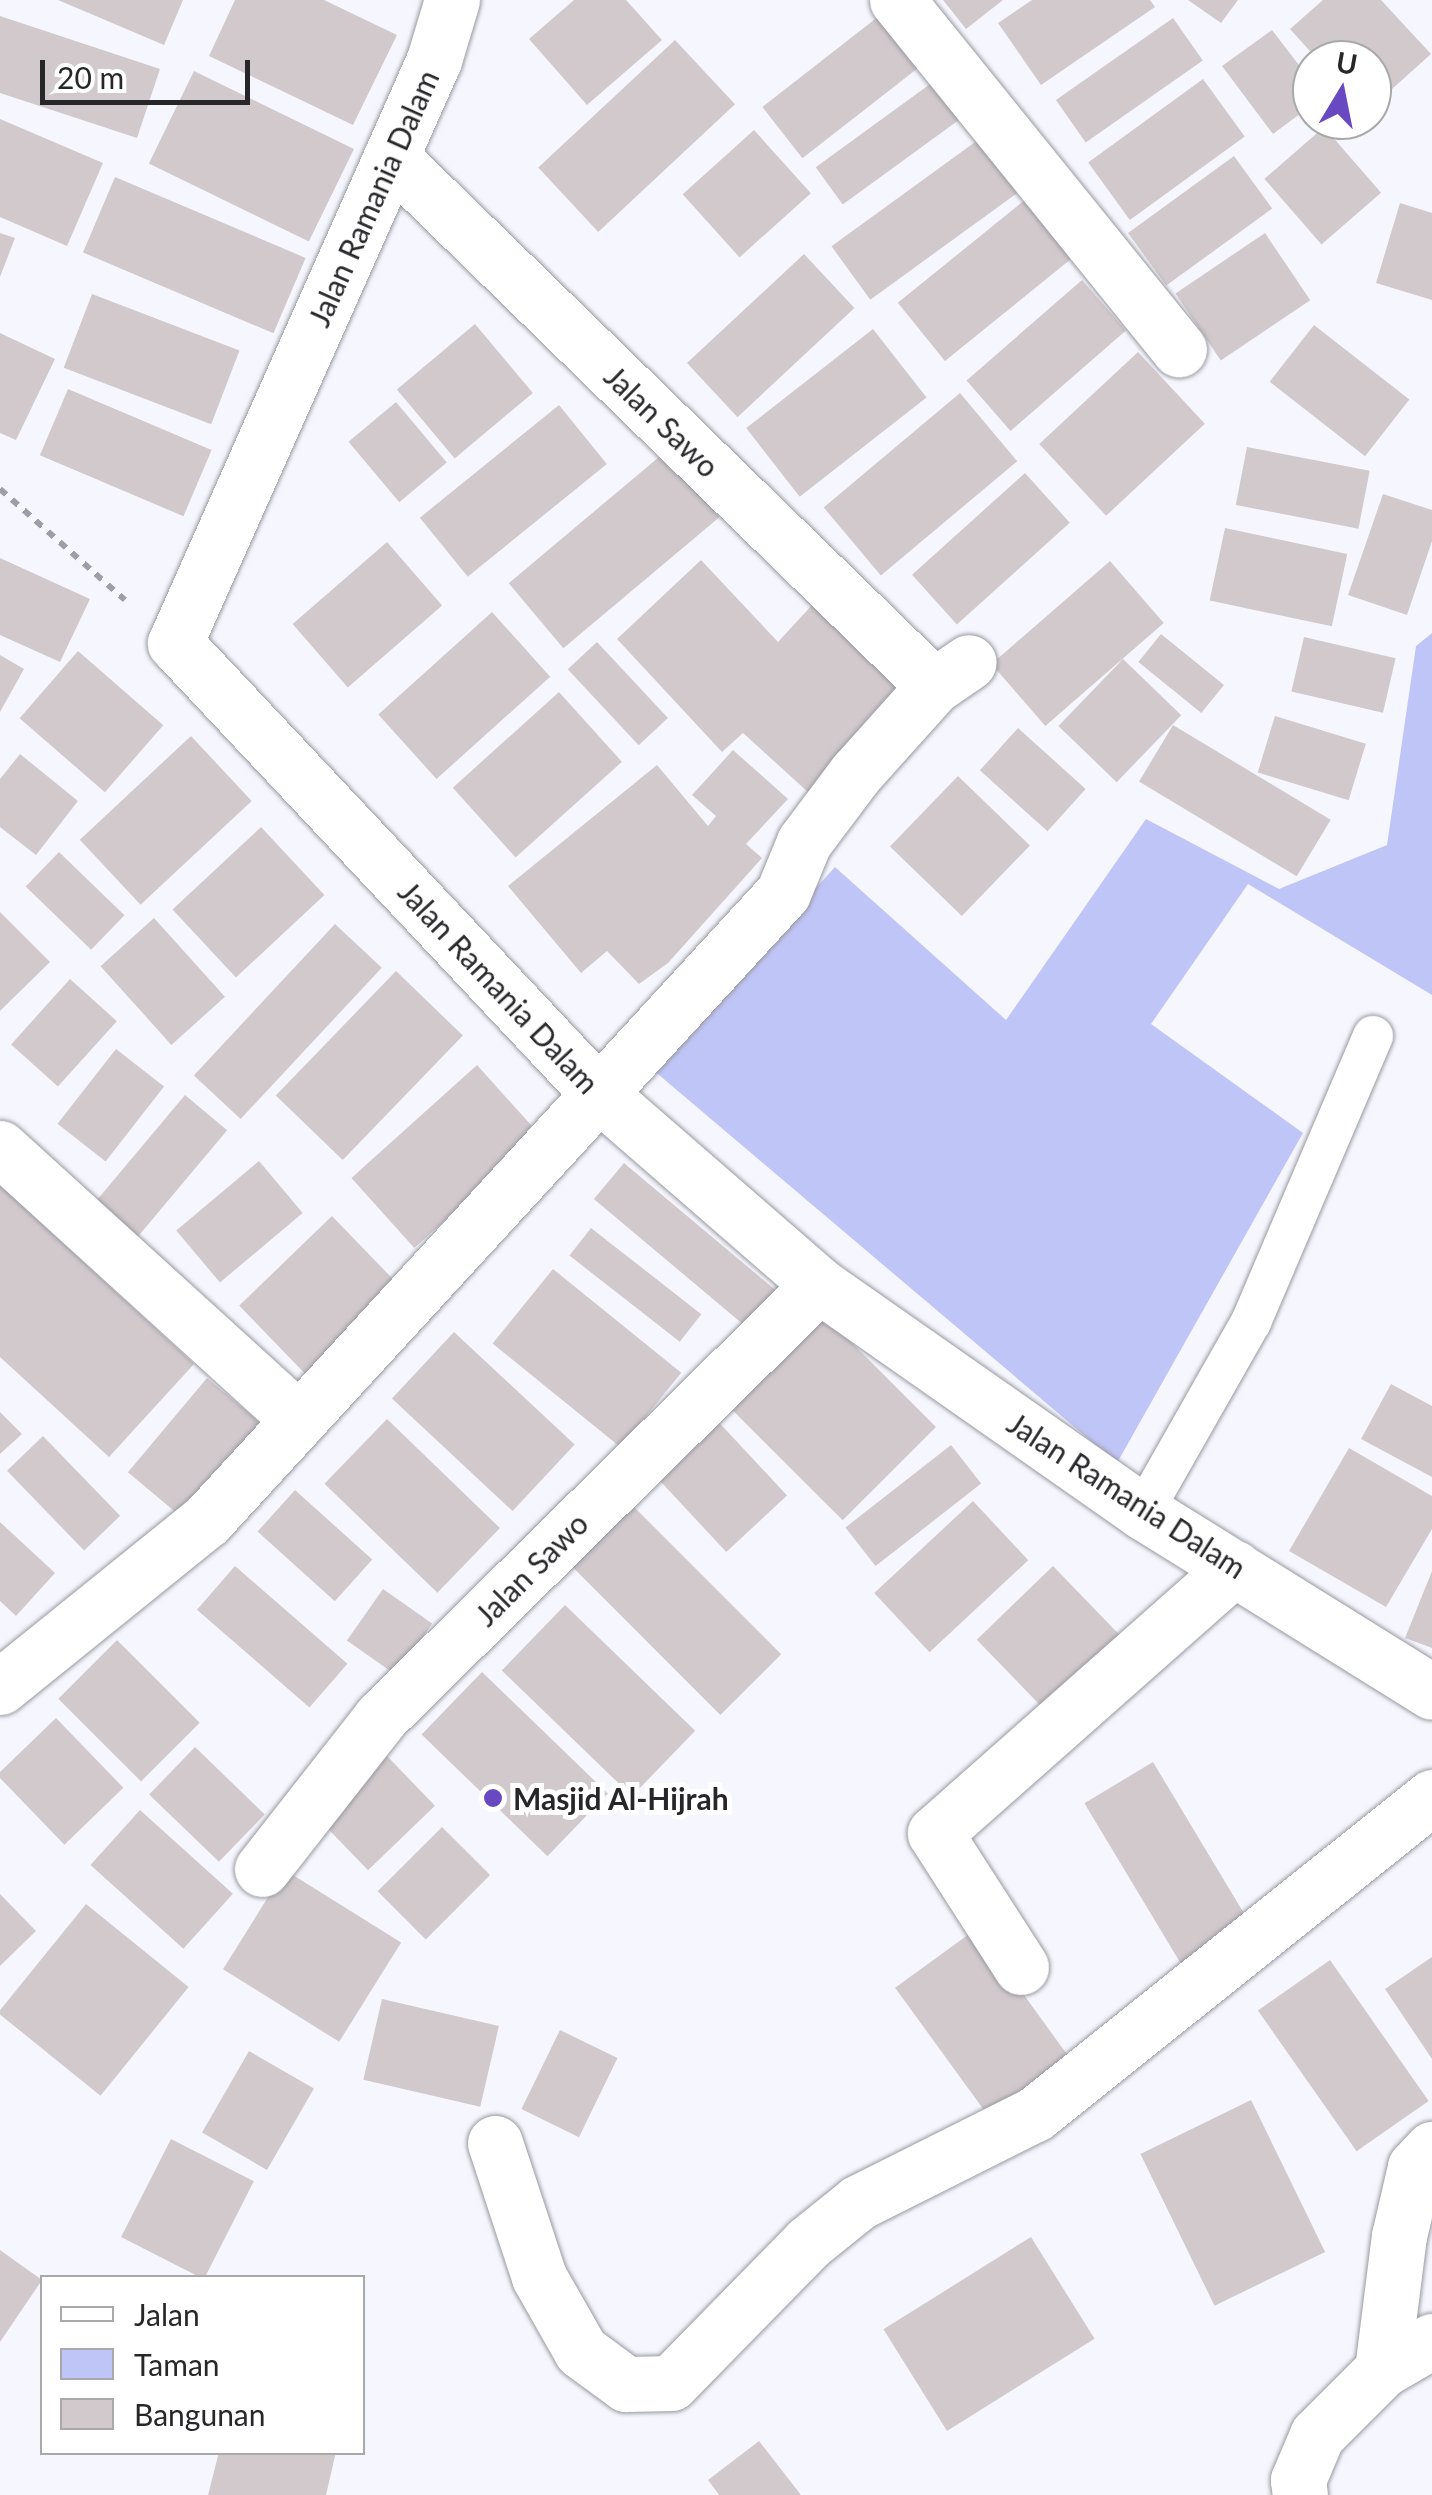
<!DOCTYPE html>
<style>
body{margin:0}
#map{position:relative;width:1432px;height:2495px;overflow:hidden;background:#f6f7fe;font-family:Lato,sans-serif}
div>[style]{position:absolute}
.green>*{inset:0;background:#c0c5f7}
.building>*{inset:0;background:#d2c9cc;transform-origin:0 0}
.path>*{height:6px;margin-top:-3px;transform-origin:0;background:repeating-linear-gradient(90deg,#9e9fa4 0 8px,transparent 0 16px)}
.roads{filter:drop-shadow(0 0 2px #9899a0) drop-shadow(0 0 2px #9899a0)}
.service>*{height:40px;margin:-20px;padding:0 20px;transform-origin:20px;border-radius:20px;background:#fff}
.minor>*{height:55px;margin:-27.5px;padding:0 27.5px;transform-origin:27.5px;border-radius:27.5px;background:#fff}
.dots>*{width:28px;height:28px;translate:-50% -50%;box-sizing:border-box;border:5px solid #fff;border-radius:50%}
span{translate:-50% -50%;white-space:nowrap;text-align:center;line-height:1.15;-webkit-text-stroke:10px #fff;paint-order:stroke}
.street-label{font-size:30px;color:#27272a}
.poi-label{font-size:30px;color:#27272a;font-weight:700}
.left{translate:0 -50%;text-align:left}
.legend{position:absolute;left:40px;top:2275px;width:325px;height:180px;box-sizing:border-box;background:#fff;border:2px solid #a9a9aa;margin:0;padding:12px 18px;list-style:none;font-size:30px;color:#27272a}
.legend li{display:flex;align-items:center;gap:20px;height:50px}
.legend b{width:50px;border:2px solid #a9a9aa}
.north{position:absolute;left:1292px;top:40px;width:100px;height:100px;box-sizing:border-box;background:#fff;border:2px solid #a9a9aa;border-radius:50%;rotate:10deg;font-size:28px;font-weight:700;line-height:40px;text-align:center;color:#27272a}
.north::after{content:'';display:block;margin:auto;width:35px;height:45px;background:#6949c2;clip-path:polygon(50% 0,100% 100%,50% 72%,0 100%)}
.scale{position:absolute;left:40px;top:60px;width:210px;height:45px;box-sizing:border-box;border:5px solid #27272a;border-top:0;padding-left:12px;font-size:30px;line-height:35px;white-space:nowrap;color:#27272a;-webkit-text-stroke:8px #fff;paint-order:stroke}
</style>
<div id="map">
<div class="green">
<i style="clip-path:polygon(1432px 633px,1432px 995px,1248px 884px,1151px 1024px,1303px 1133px,1117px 1463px,652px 1069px,835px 867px,1006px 1020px,1146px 819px,1279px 889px,1387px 845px,1416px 646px)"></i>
</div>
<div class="building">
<i style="clip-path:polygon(58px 0,183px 0,164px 45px)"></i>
<i style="clip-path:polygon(235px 0,324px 0,397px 35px,353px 125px,209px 56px)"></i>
<i style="clip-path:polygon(574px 0,626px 0,662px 40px,587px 105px,529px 39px)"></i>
<i style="clip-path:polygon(943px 0,1003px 0,966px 29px)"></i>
<i style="clip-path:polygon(1032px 0,1150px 0,1155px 7px,1041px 85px,998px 23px)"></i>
<i style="clip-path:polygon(1188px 0,1238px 0,1221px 23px)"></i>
<i style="clip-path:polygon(1323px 0,1381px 0,1431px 54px,1372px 107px,1372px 60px,1318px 60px,1290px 29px)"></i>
<i style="clip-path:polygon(0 16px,160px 69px,137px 138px,0 93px)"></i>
<i style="left:879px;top:16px;width:65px;height:148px;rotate:52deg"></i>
<i style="left:1173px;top:18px;width:52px;height:143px;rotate:55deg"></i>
<i style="clip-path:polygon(1272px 30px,1312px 82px,1312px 105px,1273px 134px,1222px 66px)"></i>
<i style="left:675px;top:40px;width:88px;height:187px;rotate:47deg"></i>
<i style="left:194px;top:71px;width:178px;height:103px;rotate:26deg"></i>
<i style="left:937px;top:79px;width:46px;height:150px;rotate:54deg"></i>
<i style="left:1203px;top:79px;width:71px;height:142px;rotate:54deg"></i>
<i style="clip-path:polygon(0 119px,103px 163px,67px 246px,0 217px)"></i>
<i style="left:1324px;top:127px;width:87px;height:79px;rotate:49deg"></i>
<i style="left:754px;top:130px;width:85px;height:96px;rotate:48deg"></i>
<i style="left:982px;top:137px;width:66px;height:186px;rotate:54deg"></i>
<i style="left:1234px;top:156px;width:65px;height:131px;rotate:54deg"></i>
<i style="left:115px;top:177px;width:207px;height:82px;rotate:23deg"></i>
<i style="left:1026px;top:199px;width:75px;height:165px;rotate:51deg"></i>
<i style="clip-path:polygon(1400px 203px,1432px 213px,1432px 300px,1376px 283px)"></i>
<i style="clip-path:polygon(0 233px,15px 238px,0 277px)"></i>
<i style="left:1265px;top:233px;width:81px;height:108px;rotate:56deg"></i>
<i style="left:804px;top:254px;width:74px;height:160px;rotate:47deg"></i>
<i style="left:1082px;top:280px;width:67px;height:153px;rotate:49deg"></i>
<i style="left:92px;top:294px;width:158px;height:79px;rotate:21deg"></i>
<i style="left:475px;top:324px;width:90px;height:102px;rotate:50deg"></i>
<i style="left:1314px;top:325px;width:121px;height:72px;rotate:38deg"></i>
<i style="left:873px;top:329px;width:87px;height:161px;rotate:52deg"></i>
<i style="clip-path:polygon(0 333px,55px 359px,16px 440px,0 433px)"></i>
<i style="left:1138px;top:352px;width:98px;height:135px;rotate:47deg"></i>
<i style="left:68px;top:389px;width:156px;height:72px;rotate:23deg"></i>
<i style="left:960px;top:393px;width:89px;height:178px;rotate:50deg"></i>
<i style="left:396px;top:402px;width:79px;height:62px;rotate:50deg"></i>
<i style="left:559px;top:405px;width:76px;height:179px;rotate:51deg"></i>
<i style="left:1247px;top:447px;width:125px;height:59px;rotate:11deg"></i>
<i style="left:665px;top:452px;width:85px;height:204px;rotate:50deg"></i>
<i style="left:1025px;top:473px;width:67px;height:152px;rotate:48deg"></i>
<i style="clip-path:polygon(1383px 494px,1432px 510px,1432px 541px,1407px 615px,1348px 595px)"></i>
<i style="left:1225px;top:528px;width:125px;height:74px;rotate:12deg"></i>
<i style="left:387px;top:542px;width:84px;height:125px;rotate:49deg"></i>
<i style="clip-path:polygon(0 558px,90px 599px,60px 662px,0 635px)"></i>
<i style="clip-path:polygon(701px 560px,778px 642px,813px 604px,906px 689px,809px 793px,743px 733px,722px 752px,617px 639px)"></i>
<i style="left:1110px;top:561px;width:82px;height:157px;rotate:49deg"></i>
<i style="left:492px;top:612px;width:87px;height:153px;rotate:48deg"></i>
<i style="left:1161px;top:634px;width:81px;height:36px;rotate:39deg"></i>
<i style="left:1304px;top:637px;width:94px;height:56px;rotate:13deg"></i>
<i style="left:597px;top:642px;width:104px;height:40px;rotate:47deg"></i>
<i style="left:78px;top:651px;width:113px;height:89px;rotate:41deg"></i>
<i style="clip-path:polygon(0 655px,24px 669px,0 712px)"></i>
<i style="left:1123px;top:659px;width:81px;height:93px;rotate:44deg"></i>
<i style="left:559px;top:692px;width:94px;height:143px;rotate:48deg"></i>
<i style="left:1275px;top:716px;width:95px;height:59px;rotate:17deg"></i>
<i style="left:1173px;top:725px;width:184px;height:66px;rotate:31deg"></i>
<i style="left:1018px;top:728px;width:91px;height:57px;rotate:42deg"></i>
<i style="left:191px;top:736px;width:89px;height:152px;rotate:47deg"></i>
<i style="clip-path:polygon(733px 750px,788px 799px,746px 844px,762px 858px,668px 963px,639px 984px,607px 951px,581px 973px,508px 886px,657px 765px,708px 826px,716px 816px,692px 795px)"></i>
<i style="clip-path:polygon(20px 754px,78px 801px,36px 855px,0 827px,0 779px)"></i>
<i style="left:958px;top:776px;width:100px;height:98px;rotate:44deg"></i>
<i style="left:261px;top:827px;width:93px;height:121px;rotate:47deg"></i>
<i style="left:59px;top:852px;width:91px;height:48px;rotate:44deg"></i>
<i style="clip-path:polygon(0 912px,50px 962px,0 1011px)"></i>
<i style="left:154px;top:918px;width:106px;height:72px;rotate:48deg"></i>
<i style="left:335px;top:924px;width:64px;height:207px;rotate:43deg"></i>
<i style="left:396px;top:971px;width:93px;height:173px;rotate:44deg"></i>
<i style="left:70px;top:979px;width:63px;height:88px;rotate:42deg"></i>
<i style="left:116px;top:1049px;width:61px;height:95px;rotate:38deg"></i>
<i style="left:477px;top:1065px;width:94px;height:169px;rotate:48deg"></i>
<i style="left:185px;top:1095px;width:55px;height:154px;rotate:40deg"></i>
<i style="left:259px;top:1161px;width:68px;height:108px;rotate:50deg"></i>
<i style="left:624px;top:1163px;width:199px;height:47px;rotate:40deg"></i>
<i style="clip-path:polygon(0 1185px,194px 1364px,109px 1457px,0 1357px)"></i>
<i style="left:332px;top:1216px;width:98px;height:129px;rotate:46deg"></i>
<i style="left:591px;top:1228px;width:140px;height:35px;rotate:38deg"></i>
<i style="left:553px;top:1269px;width:165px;height:96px;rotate:39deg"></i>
<i style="left:813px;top:1304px;width:174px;height:132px;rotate:45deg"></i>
<i style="left:454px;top:1332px;width:165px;height:91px;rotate:43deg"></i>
<i style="left:207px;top:1378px;width:70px;height:123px;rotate:40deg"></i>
<i style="clip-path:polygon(1391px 1384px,1432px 1406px,1432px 1477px,1361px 1439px)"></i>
<i style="clip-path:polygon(0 1412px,22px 1434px,0 1454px)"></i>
<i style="left:712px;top:1415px;width:110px;height:83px;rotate:47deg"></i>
<i style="left:387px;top:1419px;width:157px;height:90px;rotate:44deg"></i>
<i style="left:43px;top:1436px;width:111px;height:50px;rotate:46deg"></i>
<i style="left:951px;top:1445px;width:49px;height:134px;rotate:52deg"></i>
<i style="clip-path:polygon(1349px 1448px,1432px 1496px,1432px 1529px,1386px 1607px,1289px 1551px)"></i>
<i style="left:295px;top:1490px;width:104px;height:56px;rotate:42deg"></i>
<i style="left:973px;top:1501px;width:81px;height:135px;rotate:47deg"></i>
<i style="left:632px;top:1505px;width:211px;height:86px;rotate:45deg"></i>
<i style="clip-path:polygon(0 1522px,55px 1573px,16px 1616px,0 1601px)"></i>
<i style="left:235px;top:1566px;width:149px;height:58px;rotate:41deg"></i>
<i style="left:1053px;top:1566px;width:105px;height:106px;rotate:46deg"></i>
<i style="clip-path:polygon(1432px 1571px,1432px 1648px,1405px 1638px)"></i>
<i style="left:383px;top:1589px;width:60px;height:63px;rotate:35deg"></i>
<i style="left:565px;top:1605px;width:181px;height:91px;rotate:44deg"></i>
<i style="left:117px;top:1640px;width:117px;height:83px;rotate:45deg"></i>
<i style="left:482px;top:1672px;width:175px;height:87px;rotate:44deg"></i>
<i style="left:56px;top:1718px;width:97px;height:82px;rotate:46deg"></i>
<i style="left:195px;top:1747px;width:97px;height:66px;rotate:44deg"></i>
<i style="left:387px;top:1756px;width:69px;height:93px;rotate:46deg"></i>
<i style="left:1153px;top:1762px;width:187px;height:80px;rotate:59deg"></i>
<i style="left:140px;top:1810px;width:125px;height:74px;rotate:42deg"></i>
<i style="left:442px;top:1827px;width:68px;height:91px;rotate:45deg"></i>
<i style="left:285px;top:1870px;width:137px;height:117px;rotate:32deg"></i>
<i style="clip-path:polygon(0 1894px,36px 1931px,0 1966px)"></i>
<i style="left:86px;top:1904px;width:132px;height:140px;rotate:39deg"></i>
<i style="left:976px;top:1929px;width:173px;height:100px;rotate:54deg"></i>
<i style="clip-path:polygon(1432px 1957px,1432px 2059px,1385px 1989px)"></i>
<i style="left:1330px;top:1960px;width:172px;height:88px;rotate:55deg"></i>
<i style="left:382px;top:1999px;width:120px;height:83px;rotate:13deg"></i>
<i style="left:560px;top:2030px;width:64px;height:88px;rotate:26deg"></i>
<i style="left:249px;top:2051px;width:75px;height:94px;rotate:30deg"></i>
<i style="left:1251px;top:2100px;width:169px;height:123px;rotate:64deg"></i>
<i style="left:171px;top:2139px;width:93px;height:110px;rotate:27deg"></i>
<i style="left:1031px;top:2237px;width:120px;height:174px;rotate:58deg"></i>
<i style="clip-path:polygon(0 2250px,42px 2280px,0 2342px)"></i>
<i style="clip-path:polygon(759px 2441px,801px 2495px,719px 2495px,708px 2480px)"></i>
<i style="clip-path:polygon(219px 2452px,336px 2452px,326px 2495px,208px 2495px)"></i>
</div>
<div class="path">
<i style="left:0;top:489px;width:167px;rotate:41.6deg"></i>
</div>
<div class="roads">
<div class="service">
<i style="left:1143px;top:1512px;width:219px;rotate:-60.4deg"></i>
<i style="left:1251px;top:1322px;width:311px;rotate:-66.9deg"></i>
</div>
<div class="minor">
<i style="left:452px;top:0;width:63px;rotate:106.7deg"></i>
<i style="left:434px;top:60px;width:638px;rotate:113.95deg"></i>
<i style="left:175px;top:643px;width:615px;rotate:46.78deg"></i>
<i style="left:596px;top:1091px;width:296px;rotate:41deg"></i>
<i style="left:819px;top:1285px;width:396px;rotate:35deg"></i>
<i style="left:1143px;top:1512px;width:340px;rotate:31.9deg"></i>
<i style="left:897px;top:0;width:449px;rotate:51.1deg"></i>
<i style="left:391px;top:157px;width:758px;rotate:44.25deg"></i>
<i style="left:0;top:1148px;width:404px;rotate:42.3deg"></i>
<i style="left:0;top:1687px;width:266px;rotate:-38.9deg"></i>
<i style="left:207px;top:1520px;width:851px;rotate:-47.43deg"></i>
<i style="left:783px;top:893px;width:55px;rotate:-67.6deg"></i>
<i style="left:804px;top:842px;width:85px;rotate:-53.1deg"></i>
<i style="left:855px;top:774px;width:118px;rotate:-48.1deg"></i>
<i style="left:934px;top:686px;width:42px;rotate:-34.4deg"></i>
<i style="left:262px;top:1869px;width:193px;rotate:-51.9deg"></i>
<i style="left:381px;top:1717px;width:615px;rotate:-44.6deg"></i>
<i style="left:1021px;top:1967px;width:159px;rotate:-122.7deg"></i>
<i style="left:935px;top:1833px;width:400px;rotate:-41.5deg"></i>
<i style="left:495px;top:2143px;width:141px;rotate:71.8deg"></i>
<i style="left:539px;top:2277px;width:85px;rotate:60.4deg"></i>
<i style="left:581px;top:2351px;width:56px;rotate:36.3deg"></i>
<i style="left:626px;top:2384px;width:45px;rotate:-1.3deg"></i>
<i style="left:671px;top:2383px;width:196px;rotate:-45.6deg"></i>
<i style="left:808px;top:2243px;width:65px;rotate:-38.8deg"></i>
<i style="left:859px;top:2202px;width:197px;rotate:-26.6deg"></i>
<i style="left:1035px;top:2114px;width:508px;rotate:-38.61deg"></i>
<i style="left:1382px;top:2370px;width:58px;rotate:-30.1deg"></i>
<i style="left:1300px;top:2495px;width:15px;rotate:-98deg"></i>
<i style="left:1298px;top:2480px;width:49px;rotate:-67.1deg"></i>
<i style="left:1317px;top:2435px;width:92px;rotate:-45deg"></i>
<i style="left:1382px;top:2370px;width:135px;rotate:-82.8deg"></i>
<i style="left:1399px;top:2236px;width:71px;rotate:-76.9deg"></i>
<i style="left:1415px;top:2167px;width:25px;rotate:-47deg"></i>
</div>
</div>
<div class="dots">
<i style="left:493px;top:1798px;background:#6949c2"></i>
</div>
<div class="street-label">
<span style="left:373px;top:198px;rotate:-66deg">Jalan Ramania Dalam</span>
<span style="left:662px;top:421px;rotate:44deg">Jalan Sawo</span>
<span style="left:499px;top:987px;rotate:47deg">Jalan Ramania Dalam</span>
<span style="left:1127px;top:1495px;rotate:33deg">Jalan Ramania Dalam</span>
<span style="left:531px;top:1569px;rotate:-45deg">Jalan Sawo</span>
</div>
<div class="poi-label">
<span class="left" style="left:513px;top:1798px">Masjid Al-Hijrah</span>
</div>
<ul class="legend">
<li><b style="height:12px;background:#fff"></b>Jalan</li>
<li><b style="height:28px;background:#c0c5f7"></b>Taman</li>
<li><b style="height:28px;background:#d2c9cc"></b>Bangunan</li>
</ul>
<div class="north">U</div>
<div class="scale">20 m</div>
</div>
